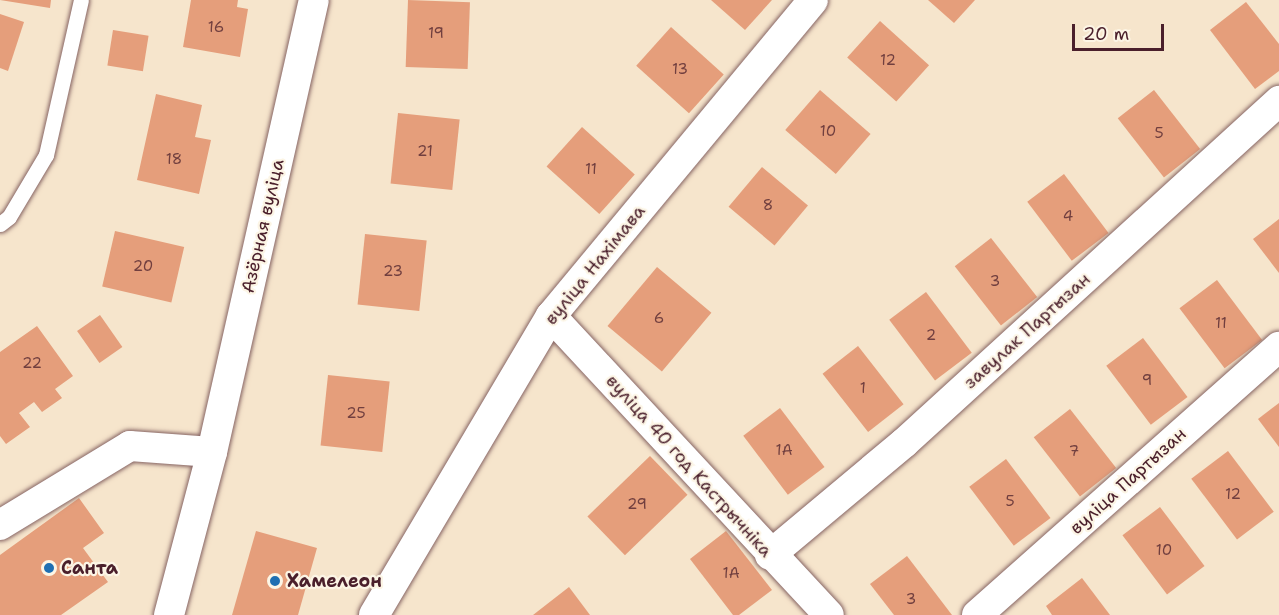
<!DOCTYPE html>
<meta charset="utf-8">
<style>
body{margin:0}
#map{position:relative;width:1279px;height:615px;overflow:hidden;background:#f6e5cc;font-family:"Shantell Sans",sans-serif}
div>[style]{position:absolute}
.building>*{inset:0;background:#e59e7b;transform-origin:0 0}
.roads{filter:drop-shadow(0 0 2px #866463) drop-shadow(0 0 2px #866463)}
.lane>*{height:15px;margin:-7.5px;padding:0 7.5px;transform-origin:7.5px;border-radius:7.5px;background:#fff}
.street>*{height:30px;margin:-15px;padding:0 15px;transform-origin:15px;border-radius:15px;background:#fff}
.dots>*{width:16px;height:16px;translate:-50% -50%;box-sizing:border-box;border:3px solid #fcf5e5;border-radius:50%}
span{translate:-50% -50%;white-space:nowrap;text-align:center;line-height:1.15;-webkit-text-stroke:4.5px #fcf5e5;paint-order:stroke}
.number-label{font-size:15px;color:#713f3f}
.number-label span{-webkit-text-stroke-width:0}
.street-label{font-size:18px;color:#4a1f2b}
.poi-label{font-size:18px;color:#4a1f2b;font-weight:700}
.left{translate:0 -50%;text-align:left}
.scale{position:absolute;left:1072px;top:24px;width:92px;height:27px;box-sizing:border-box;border:3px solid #4a1f2b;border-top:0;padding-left:8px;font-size:18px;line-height:21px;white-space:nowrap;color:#4a1f2b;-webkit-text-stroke:4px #fcf5e5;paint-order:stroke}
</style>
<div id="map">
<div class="building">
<i style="clip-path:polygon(0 0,51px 0,50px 8px)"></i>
<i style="clip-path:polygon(191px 0,238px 0,237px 7px,248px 9px,240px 57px,183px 47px)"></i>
<i style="left:408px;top:0;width:62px;height:67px;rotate:2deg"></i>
<i style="clip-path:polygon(711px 0,772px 0,745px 30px)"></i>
<i style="clip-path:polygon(928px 0,975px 0,954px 23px)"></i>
<i style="clip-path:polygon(1246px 2px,1279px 44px,1279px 71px,1255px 89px,1210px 30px)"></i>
<i style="clip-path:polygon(0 14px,24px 22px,8px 71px,0 68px)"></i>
<i style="left:880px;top:21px;width:66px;height:49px;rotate:42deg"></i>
<i style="left:671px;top:27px;width:71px;height:52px;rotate:42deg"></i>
<i style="left:113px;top:30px;width:36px;height:36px;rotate:9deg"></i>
<i style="left:820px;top:90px;width:67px;height:53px;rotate:41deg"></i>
<i style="left:1154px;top:90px;width:75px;height:46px;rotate:52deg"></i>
<i style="clip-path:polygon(156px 94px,202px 105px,195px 137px,211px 140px,199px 194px,137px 180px)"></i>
<i style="left:398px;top:113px;width:62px;height:71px;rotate:6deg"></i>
<i style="left:582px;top:127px;width:71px;height:53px;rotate:42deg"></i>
<i style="left:762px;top:167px;width:60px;height:52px;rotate:40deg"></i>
<i style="left:1064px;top:174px;width:74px;height:46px;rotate:53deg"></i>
<i style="clip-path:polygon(1279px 219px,1279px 273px,1253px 239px)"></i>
<i style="left:115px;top:231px;width:71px;height:57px;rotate:13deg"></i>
<i style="left:365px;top:234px;width:62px;height:71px;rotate:6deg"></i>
<i style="left:991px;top:238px;width:75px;height:46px;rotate:52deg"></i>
<i style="left:657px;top:267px;width:71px;height:77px;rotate:40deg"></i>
<i style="left:1217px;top:280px;width:75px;height:47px;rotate:53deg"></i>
<i style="left:926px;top:292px;width:76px;height:46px;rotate:53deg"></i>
<i style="left:100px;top:315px;width:39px;height:28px;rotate:55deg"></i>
<i style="clip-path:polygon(37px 326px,73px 376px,55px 389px,62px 398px,42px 412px,34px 402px,19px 413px,30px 427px,6px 444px,0 436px,0 352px)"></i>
<i style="left:1143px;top:338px;width:74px;height:46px;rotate:53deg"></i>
<i style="left:858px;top:346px;width:74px;height:45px;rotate:52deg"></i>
<i style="left:328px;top:375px;width:62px;height:71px;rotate:6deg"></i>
<i style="clip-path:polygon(1279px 403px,1279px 447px,1258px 419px)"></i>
<i style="left:780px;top:408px;width:74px;height:46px;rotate:53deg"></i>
<i style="left:1070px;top:409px;width:75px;height:46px;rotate:52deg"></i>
<i style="left:1228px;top:451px;width:76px;height:46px;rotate:53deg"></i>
<i style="left:650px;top:456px;width:54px;height:87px;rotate:46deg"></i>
<i style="left:1006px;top:459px;width:74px;height:46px;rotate:53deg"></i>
<i style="clip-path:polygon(79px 498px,104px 533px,83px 548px,108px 582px,61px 615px,0 615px,0 555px)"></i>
<i style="left:1160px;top:507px;width:74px;height:47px;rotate:53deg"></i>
<i style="clip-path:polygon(256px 531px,317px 548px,298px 615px,232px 615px)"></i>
<i style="clip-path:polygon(726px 531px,772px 590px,739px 615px,733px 615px,690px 559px)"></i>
<i style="clip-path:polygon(907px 556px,952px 615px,894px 615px,870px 584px)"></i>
<i style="clip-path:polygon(1082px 578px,1110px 615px,1052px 615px,1046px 606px)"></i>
<i style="clip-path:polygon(569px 587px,590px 615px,533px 615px)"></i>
</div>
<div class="roads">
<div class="lane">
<i style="left:0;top:224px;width:11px;rotate:-38deg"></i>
<i style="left:9px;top:217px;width:72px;rotate:-59.2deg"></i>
<i style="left:46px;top:155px;width:159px;rotate:-77.3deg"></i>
</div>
<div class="street">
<i style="left:551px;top:316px;width:408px;rotate:47.1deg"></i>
<i style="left:0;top:525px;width:152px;rotate:-31.3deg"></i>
<i style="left:130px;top:446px;width:82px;rotate:4.2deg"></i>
<i style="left:770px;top:555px;width:175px;rotate:-39.9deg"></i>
<i style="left:904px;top:443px;width:508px;rotate:-42.36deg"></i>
<i style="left:169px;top:615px;width:169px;rotate:-75.2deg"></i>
<i style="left:212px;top:452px;width:463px;rotate:-77.3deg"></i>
<i style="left:374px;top:615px;width:347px;rotate:-59.4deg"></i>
<i style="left:551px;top:316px;width:410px;rotate:-50.3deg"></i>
<i style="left:977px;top:615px;width:404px;rotate:-41.6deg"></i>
</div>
</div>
<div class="dots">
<i style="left:49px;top:568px;background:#1f6fb2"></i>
<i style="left:275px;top:581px;background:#1f6fb2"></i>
</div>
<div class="number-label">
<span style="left:216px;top:28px">16</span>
<span style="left:436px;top:34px">19</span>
<span style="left:888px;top:61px">12</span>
<span style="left:680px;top:70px">13</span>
<span style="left:828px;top:132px">10</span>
<span style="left:1159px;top:134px">5</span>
<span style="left:425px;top:152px">21</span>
<span style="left:174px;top:160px">18</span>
<span style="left:591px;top:170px">11</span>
<span style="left:768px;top:206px">8</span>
<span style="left:1068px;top:217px">4</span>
<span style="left:143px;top:267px">20</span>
<span style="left:393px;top:272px">23</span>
<span style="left:995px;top:282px">3</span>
<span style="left:659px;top:319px">6</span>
<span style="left:1221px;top:324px">11</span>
<span style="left:931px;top:336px">2</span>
<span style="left:32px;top:364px">22</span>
<span style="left:1147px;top:381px">9</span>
<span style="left:863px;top:389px">1</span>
<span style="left:356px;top:414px">25</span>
<span style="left:784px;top:451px">1А</span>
<span style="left:1074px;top:452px">7</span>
<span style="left:1233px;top:495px">12</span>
<span style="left:1010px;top:502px">5</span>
<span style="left:637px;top:505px">29</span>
<span style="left:1164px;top:551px">10</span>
<span style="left:731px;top:574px">1А</span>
<span style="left:911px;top:600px">3</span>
</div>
<div class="street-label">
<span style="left:263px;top:226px;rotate:-77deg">Азёрная вуліца</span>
<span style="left:595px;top:265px;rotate:-51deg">вуліца Нахімава</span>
<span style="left:1027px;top:331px;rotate:-42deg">завулак Партызан</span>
<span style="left:689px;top:466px;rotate:48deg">вуліца 40 год Кастрычніка</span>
<span style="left:1128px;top:481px;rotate:-42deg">вуліца Партызан</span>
</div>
<div class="poi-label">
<span class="left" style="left:61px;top:568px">Санта</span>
<span class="left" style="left:287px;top:581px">Хамелеон</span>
</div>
<div class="scale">20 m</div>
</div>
